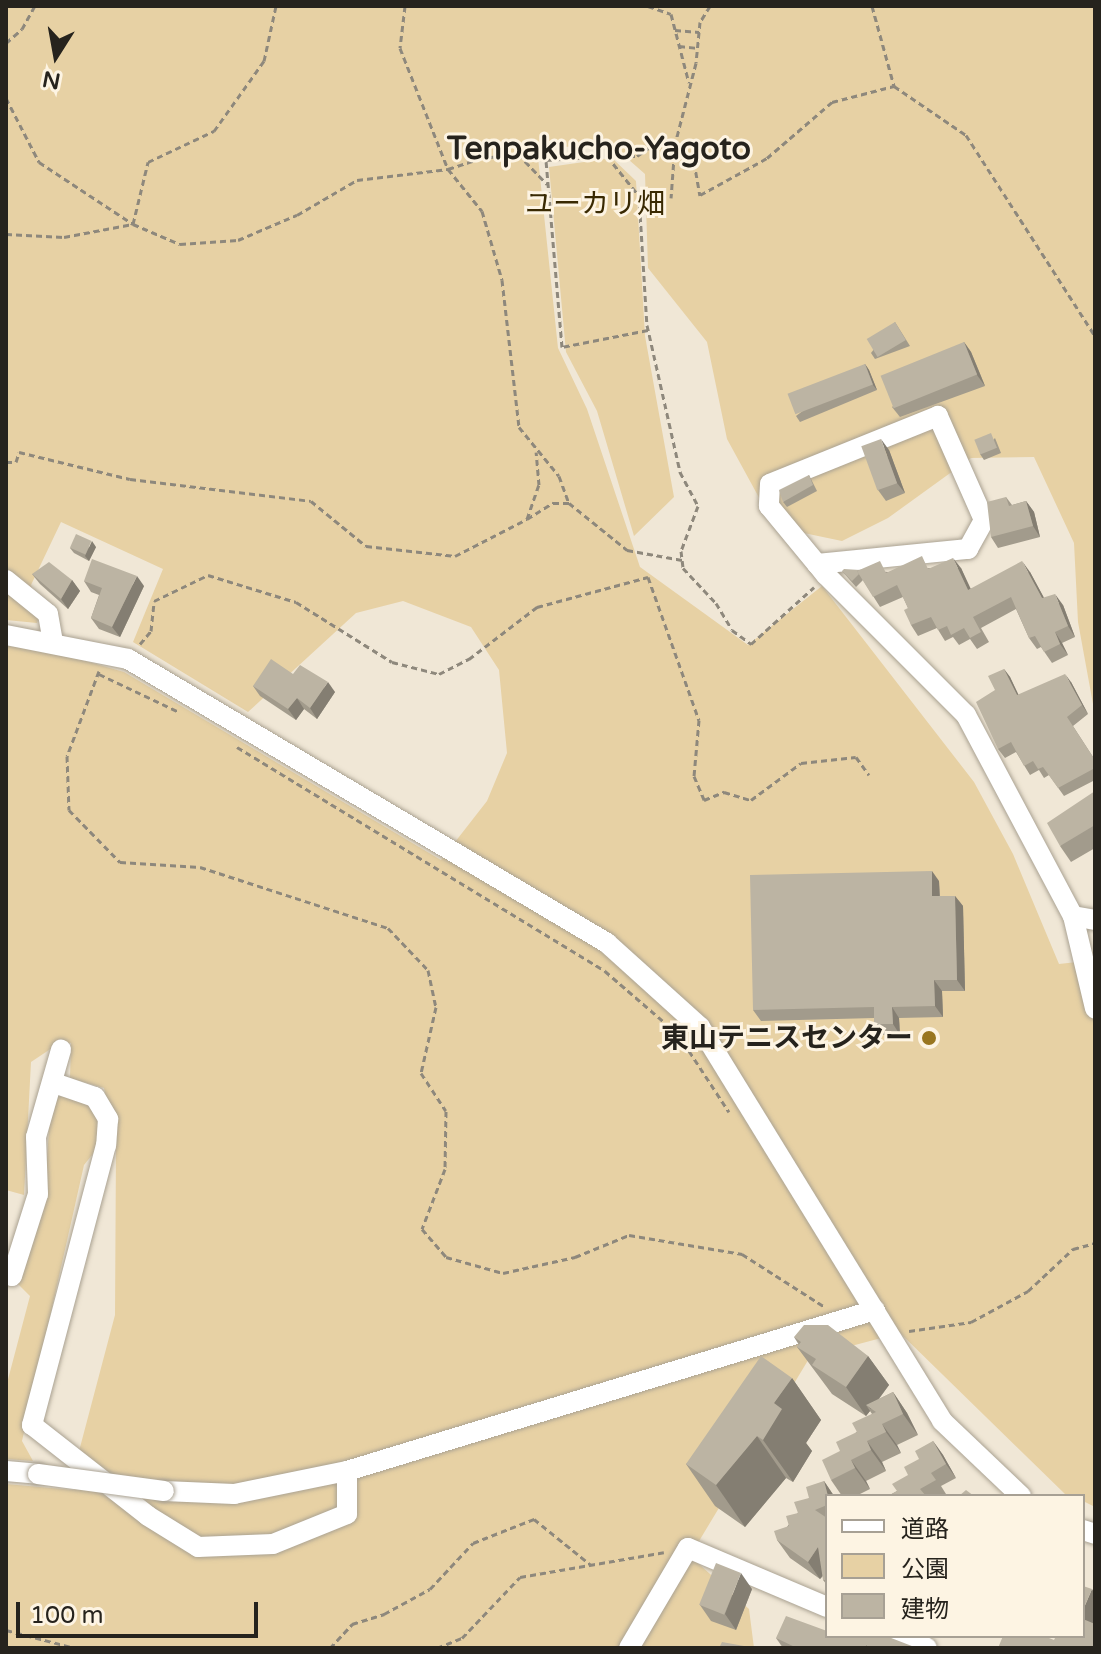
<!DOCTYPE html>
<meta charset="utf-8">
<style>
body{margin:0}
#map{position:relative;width:1101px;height:1654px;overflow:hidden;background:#f0e7d6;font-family:"Varela Round","Noto Sans JP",sans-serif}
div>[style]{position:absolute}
.green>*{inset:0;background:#e7d1a4}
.path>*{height:3px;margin-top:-1.5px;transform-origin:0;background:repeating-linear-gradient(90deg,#8e887c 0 6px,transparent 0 10px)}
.roads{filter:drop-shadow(0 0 2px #aaa292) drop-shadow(0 0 2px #aaa292)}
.minor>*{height:20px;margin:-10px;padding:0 10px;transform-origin:10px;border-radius:10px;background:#fff}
.bridges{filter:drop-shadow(0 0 2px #aaa292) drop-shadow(0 0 2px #aaa292)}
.minor-bridge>*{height:20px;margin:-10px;padding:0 10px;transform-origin:10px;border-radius:10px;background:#fff}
.wall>*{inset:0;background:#a29b8c}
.shaded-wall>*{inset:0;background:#847e72}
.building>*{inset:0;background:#bcb4a3;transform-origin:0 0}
.dots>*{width:22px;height:22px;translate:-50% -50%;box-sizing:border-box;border:4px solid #fdf4e3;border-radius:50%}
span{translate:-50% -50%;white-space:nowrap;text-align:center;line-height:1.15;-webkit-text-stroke:6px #fdf4e3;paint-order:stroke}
.park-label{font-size:28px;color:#392902}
.poi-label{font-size:28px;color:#26231d;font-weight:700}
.right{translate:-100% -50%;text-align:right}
.quarter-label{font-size:32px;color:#26231d;font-weight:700}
.frame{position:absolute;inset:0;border:8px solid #26231d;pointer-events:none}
.legend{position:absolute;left:825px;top:1494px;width:260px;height:144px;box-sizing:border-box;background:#fdf4e3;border:2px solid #a7a094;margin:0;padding:10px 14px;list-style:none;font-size:24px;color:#26231d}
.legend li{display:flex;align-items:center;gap:16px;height:40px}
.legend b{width:40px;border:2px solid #a7a094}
.north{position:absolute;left:16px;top:16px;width:80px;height:80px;-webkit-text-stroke:6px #fdf4e3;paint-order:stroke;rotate:191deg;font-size:22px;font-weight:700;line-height:32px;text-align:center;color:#26231d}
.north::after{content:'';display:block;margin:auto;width:28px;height:36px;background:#26231d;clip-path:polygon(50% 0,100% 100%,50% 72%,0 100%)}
.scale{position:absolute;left:16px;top:1602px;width:242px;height:36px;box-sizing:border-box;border:4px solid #26231d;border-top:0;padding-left:10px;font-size:24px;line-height:28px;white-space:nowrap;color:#26231d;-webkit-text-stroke:6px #fdf4e3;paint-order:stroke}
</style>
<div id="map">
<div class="green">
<i style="clip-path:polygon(6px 6px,1095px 6px,1095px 715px,1078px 622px,1074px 543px,1034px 457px,971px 458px,888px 518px,842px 541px,775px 527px,727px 439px,707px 342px,648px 268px,645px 174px,612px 145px,537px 148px,558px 348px,587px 409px,640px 567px,748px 645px,822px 586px,974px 782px,1013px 854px,1059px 964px,1095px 960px,1095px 1507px,1083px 1501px,1083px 1496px,1065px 1494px,900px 1333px,810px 1357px,690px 1556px,749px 1609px,754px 1648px,6px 1648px,6px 1484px,74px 1490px,78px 1455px,115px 1315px,116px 1147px,104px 1088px,70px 1078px,71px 1043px,61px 1042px,31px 1062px,24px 1195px,6px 1190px,6px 646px,44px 649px,124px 672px,441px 860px,487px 801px,507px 753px,499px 670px,471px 627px,403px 601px,356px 613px,248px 712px,133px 642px,163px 569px,61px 522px,31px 585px,40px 612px,37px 623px,6px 620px)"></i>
<i style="clip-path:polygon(612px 158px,636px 181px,645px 336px,674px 497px,634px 536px,597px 411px,566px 352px,549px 167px)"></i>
<i style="clip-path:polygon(76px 1095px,93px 1101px,104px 1125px,100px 1145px,84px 1165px,22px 1441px,33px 1461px,6px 1459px,6px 1387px,30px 1296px,18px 1284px,45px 1190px,50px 1114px,57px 1097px)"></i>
</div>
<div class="path">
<i style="left:405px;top:6px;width:42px;rotate:96.8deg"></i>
<i style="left:400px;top:48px;width:130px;rotate:68.4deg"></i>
<i style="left:448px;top:169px;width:54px;rotate:51deg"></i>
<i style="left:482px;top:211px;width:72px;rotate:73.8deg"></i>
<i style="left:502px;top:280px;width:148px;rotate:83.4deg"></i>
<i style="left:519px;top:427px;width:63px;rotate:50.8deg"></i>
<i style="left:559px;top:476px;width:29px;rotate:70deg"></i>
<i style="left:569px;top:503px;width:75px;rotate:39deg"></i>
<i style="left:627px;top:550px;width:56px;rotate:10.3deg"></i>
<i style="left:648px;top:6px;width:24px;rotate:19deg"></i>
<i style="left:671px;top:14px;width:71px;rotate:75.4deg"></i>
<i style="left:710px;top:6px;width:19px;rotate:122deg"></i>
<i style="left:700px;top:22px;width:41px;rotate:95.6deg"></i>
<i style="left:696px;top:63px;width:84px;rotate:104.5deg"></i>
<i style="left:675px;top:144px;width:26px;rotate:43deg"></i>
<i style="left:694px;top:162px;width:34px;rotate:80deg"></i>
<i style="left:700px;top:195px;width:77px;rotate:-28.9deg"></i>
<i style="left:767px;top:158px;width:86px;rotate:-40.7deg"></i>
<i style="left:832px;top:102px;width:64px;rotate:-14.5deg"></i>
<i style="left:894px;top:86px;width:87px;rotate:34.2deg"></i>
<i style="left:966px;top:135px;width:239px;rotate:57.3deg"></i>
<i style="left:872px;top:6px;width:83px;rotate:74.6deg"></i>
<i style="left:675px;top:30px;width:24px;rotate:5deg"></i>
<i style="left:6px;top:43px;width:21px;rotate:-41deg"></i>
<i style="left:22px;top:29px;width:26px;rotate:-61deg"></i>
<i style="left:679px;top:46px;width:18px;rotate:6deg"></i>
<i style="left:6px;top:98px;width:72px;rotate:62.7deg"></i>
<i style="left:39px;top:162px;width:113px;rotate:33.4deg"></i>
<i style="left:133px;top:224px;width:51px;rotate:23.1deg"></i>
<i style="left:180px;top:244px;width:58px;rotate:-3.9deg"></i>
<i style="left:238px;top:240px;width:64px;rotate:-23deg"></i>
<i style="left:297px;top:215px;width:69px;rotate:-30.3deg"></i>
<i style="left:357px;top:180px;width:92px;rotate:-6.9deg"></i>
<i style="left:448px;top:169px;width:35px;rotate:-18deg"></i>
<i style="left:481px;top:158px;width:37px;rotate:-6deg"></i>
<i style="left:518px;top:154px;width:42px;rotate:46deg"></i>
<i style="left:609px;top:156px;width:28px"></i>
<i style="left:637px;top:156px;width:21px;rotate:-35deg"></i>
<i style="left:654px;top:144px;width:21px"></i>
<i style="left:675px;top:144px;width:54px;rotate:94.2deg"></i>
<i style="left:6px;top:234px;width:58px;rotate:3deg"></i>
<i style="left:64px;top:237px;width:70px;rotate:-10.7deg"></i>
<i style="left:133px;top:224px;width:64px;rotate:-76.4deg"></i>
<i style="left:148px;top:162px;width:73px;rotate:-25.2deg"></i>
<i style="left:214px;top:131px;width:86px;rotate:-54.5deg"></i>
<i style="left:264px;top:61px;width:56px;rotate:-77.7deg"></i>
<i style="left:648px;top:330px;width:88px;rotate:168.8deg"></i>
<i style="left:562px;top:347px;width:188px;rotate:-94.9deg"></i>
<i style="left:546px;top:160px;width:61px;rotate:-3.8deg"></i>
<i style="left:607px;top:156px;width:51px;rotate:51.3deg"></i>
<i style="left:639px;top:196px;width:129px;rotate:86.5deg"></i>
<i style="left:647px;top:325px;width:151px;rotate:77.3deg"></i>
<i style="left:680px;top:472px;width:38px;rotate:62deg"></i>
<i style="left:698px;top:506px;width:48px;rotate:110.7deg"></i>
<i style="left:681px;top:551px;width:17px;rotate:83deg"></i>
<i style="left:683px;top:568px;width:48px;rotate:46.7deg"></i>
<i style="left:716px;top:603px;width:31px;rotate:59deg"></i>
<i style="left:732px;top:630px;width:24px;rotate:36deg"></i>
<i style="left:751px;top:644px;width:85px;rotate:-42.1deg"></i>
<i style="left:6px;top:462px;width:10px"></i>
<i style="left:16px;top:462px;width:10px;rotate:-73deg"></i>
<i style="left:19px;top:452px;width:114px;rotate:13.7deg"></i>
<i style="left:130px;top:479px;width:182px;rotate:6.9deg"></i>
<i style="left:311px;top:501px;width:71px;rotate:39.3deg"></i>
<i style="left:366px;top:546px;width:90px;rotate:6.4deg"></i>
<i style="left:455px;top:556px;width:81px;rotate:-27.2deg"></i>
<i style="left:527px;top:519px;width:36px;rotate:-71deg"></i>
<i style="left:539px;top:485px;width:33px;rotate:-95deg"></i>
<i style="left:527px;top:519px;width:31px;rotate:-32deg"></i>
<i style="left:553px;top:503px;width:16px"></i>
<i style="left:140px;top:644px;width:17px;rotate:-50deg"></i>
<i style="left:151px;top:631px;width:30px;rotate:-84deg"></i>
<i style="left:154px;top:601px;width:60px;rotate:-25.7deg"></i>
<i style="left:208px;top:575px;width:92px;rotate:17.1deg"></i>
<i style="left:296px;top:602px;width:113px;rotate:32deg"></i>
<i style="left:392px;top:662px;width:49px;rotate:14.3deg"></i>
<i style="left:439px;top:674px;width:34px;rotate:-27deg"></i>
<i style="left:469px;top:659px;width:86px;rotate:-37.4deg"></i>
<i style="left:537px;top:607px;width:115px;rotate:-15.1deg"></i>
<i style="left:648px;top:577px;width:152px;rotate:70.4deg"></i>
<i style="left:699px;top:720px;width:56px;rotate:95.1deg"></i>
<i style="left:694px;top:776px;width:26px;rotate:67deg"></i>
<i style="left:704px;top:800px;width:22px;rotate:-22deg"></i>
<i style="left:724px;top:792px;width:28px;rotate:17deg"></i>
<i style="left:751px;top:800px;width:62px;rotate:-36.5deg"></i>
<i style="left:801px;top:763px;width:55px;rotate:-6.2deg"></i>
<i style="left:856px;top:757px;width:22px;rotate:54deg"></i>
<i style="left:99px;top:671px;width:91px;rotate:110.6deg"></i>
<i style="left:67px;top:756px;width:54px;rotate:87.9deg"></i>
<i style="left:69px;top:810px;width:73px;rotate:45.6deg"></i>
<i style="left:120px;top:862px;width:80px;rotate:3.6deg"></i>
<i style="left:200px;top:867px;width:198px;rotate:18deg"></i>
<i style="left:388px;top:928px;width:58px;rotate:46.4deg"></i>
<i style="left:428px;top:970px;width:38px;rotate:78deg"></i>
<i style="left:436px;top:1007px;width:68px;rotate:102.8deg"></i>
<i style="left:421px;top:1073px;width:45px;rotate:56.7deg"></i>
<i style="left:446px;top:1111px;width:58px;rotate:91deg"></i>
<i style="left:445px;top:1169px;width:64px;rotate:111deg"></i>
<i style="left:422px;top:1229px;width:37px;rotate:49deg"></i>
<i style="left:446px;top:1257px;width:59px;rotate:15.7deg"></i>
<i style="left:503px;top:1273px;width:74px;rotate:-12.5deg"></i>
<i style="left:575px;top:1257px;width:58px;rotate:-22.2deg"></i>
<i style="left:629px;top:1235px;width:115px;rotate:9.5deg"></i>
<i style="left:742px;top:1254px;width:98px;rotate:32.6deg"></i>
<i style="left:99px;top:674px;width:89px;rotate:25.4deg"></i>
<i style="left:237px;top:747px;width:431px;rotate:31.3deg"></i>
<i style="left:605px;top:971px;width:96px;rotate:40.8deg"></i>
<i style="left:678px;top:1034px;width:93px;rotate:56.8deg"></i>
<i style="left:909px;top:1331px;width:63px;rotate:-8.3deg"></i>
<i style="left:971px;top:1322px;width:65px;rotate:-28.5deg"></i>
<i style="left:1028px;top:1291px;width:62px;rotate:-43deg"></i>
<i style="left:1073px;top:1249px;width:23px;rotate:-15deg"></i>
<i style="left:6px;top:1630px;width:71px;rotate:14.6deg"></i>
<i style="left:330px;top:1648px;width:33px;rotate:-47deg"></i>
<i style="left:352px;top:1624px;width:34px;rotate:-17deg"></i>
<i style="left:384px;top:1614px;width:52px;rotate:-28.5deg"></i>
<i style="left:430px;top:1589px;width:63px;rotate:-46.9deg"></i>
<i style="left:473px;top:1543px;width:66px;rotate:-21.5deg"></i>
<i style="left:534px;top:1519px;width:73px;rotate:38.9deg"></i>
<i style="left:437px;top:1648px;width:27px;rotate:-22deg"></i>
<i style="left:462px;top:1638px;width:84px;rotate:-46.4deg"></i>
<i style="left:520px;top:1577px;width:146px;rotate:-9.8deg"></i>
</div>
<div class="roads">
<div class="minor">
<i style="left:817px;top:564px;width:152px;rotate:-5.7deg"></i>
<i style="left:968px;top:549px;width:33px;rotate:-61deg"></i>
<i style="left:984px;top:520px;width:114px;rotate:-113.9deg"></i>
<i style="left:938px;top:416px;width:181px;rotate:158deg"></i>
<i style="left:770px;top:484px;width:22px;rotate:93deg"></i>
<i style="left:769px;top:506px;width:75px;rotate:50.4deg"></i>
<i style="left:817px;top:564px;width:14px;rotate:51deg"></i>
<i style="left:826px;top:575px;width:198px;rotate:45deg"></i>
<i style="left:966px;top:715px;width:228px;rotate:62deg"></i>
<i style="left:1073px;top:916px;width:95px;rotate:76.6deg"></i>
<i style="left:6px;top:580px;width:54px;rotate:39deg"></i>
<i style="left:48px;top:614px;width:27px;rotate:80deg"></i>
<i style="left:6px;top:635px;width:124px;rotate:11.1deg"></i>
<i style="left:128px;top:659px;width:557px;rotate:30.66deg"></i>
<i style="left:607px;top:943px;width:125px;rotate:42.1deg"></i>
<i style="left:700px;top:1027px;width:462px;rotate:58.4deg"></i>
<i style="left:942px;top:1421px;width:109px;rotate:43.5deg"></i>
<i style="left:1073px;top:916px;width:22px;rotate:10deg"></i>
<i style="left:54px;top:1083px;width:43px;rotate:18.9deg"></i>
<i style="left:95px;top:1097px;width:26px;rotate:59deg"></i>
<i style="left:108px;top:1119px;width:26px;rotate:94deg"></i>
<i style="left:106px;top:1145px;width:290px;rotate:104.8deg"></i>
<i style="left:32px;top:1425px;width:147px;rotate:38.1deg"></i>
<i style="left:148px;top:1516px;width:59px;rotate:31.8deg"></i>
<i style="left:198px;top:1547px;width:75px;rotate:-2.3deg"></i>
<i style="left:273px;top:1544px;width:80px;rotate:-22.1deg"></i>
<i style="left:347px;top:1514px;width:43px;rotate:-90deg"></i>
<i style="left:6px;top:1274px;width:6px;rotate:18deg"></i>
<i style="left:12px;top:1276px;width:86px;rotate:-72.4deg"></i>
<i style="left:38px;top:1194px;width:57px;rotate:-92deg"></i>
<i style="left:36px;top:1137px;width:91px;rotate:-74deg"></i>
<i style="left:6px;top:1471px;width:32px;rotate:5deg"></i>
<i style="left:164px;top:1491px;width:70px;rotate:2.5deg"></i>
<i style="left:234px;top:1494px;width:115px;rotate:-11.5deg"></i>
<i style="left:347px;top:1471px;width:552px;rotate:-16.96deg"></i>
<i style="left:1083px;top:1530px;width:13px;rotate:18deg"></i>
<i style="left:896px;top:1636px;width:33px;rotate:21deg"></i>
<i style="left:629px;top:1648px;width:116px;rotate:-59.5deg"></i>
<i style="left:688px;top:1548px;width:151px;rotate:23deg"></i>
</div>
</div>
<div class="bridges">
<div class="minor-bridge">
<i style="left:38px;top:1474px;width:127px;rotate:7.7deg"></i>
</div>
</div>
<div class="wall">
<i style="clip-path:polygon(895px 322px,910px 346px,875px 359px,871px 353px)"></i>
<i style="clip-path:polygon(964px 342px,971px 352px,985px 386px,900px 417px,892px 407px)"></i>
<i style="clip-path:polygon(865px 364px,869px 370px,877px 390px,800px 422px,796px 416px)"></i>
<i style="clip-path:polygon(995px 438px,1001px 453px,984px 460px,980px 454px)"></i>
<i style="clip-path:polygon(889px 450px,905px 493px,886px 501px,878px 490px)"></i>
<i style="clip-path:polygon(809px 475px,817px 491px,787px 507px,783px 502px)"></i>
<i style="clip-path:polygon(1006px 497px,1012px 505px,1026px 501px,1034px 512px,1040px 537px,998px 548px,991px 537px)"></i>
<i style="clip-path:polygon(96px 547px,89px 561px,74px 553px,70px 548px)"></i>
<i style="clip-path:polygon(930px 568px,961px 568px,970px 589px,1030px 572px,1044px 598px,1063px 605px,1075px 637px,1062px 643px,1068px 655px,1052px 663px,1041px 647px,1037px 649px,1029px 638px,1016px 609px,981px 628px,989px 642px,977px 649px,970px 639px,959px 645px,953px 637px,945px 641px,937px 628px,918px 636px,911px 625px,908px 608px,903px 597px,880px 607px,863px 580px,856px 587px,842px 571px,860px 570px,888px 572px)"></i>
<i style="clip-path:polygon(32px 574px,72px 580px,80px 591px,68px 609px,40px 584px)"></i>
<i style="clip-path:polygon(84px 581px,144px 586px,120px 637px,99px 629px,91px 618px,99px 595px,91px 592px)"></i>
<i style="clip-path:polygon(1004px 669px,1010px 677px,1018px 695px,1071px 682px,1088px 714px,1073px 726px,1095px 760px,1095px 780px,1064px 796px,1049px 775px,1044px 778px,1039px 770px,1030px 775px,1016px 752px,1005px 758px,998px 749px,995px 690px)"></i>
<i style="clip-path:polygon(293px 674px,335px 692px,317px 719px,304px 709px,296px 720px,260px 696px,253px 686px)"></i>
<i style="clip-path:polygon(1095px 791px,1095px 848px,1071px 862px,1060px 846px)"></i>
<i style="clip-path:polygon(939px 881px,940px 896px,955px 896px,963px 906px,965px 991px,942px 991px,943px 1017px,899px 1018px,900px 1035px,882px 1035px,874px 1024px,874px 1018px,761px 1021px,753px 1010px)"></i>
<i style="clip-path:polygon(794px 1337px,868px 1356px,889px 1385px,879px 1399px,893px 1392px,907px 1413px,918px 1435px,897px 1445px,901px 1453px,882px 1462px,886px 1471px,866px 1481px,870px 1489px,856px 1496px,842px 1496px,831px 1480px,840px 1451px,872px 1414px,870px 1411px,866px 1416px,832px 1394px,797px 1347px,799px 1345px)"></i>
<i style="clip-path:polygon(792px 1378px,821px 1420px,806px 1443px,812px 1451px,793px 1482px,786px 1478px,745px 1527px,715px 1506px,686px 1464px)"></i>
<i style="clip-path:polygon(933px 1441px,943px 1455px,956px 1478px,941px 1486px,946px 1494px,942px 1496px,888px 1496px,897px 1491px)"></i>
<i style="clip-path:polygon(824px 1481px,834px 1496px,827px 1496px,827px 1585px,823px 1580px,823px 1576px,820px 1579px,790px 1558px,777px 1540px,809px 1498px)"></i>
<i style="clip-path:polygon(752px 1589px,736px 1630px,711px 1621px,700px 1605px)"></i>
<i style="clip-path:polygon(776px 1638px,917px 1648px,783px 1648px)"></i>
</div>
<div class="shaded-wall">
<i style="clip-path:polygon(964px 342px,971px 352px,985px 386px,977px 375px)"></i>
<i style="clip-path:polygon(865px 364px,869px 370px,877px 390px,873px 385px)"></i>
<i style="clip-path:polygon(881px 439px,889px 450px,905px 493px,897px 483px)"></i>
<i style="clip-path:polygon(1026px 501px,1034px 512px,1040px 537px,1033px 526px)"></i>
<i style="clip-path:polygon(92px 541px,96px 547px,89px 561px,85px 556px)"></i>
<i style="clip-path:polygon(953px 558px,961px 568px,976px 600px,968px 590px)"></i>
<i style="clip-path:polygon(1022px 561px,1030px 572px,1050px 609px,1042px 598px)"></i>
<i style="clip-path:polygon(137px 576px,144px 586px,120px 637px,112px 627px)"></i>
<i style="clip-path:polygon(72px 580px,80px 591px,68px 609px,61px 599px)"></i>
<i style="clip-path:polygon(1055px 594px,1063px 605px,1075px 637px,1068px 626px)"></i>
<i style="clip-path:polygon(1055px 632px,1062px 643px,1068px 655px,1060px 644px)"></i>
<i style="clip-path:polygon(1004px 669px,1010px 677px,1023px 704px,1017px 695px)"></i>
<i style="clip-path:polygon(1065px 674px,1071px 682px,1088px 714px,1082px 705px)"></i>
<i style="clip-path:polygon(328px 682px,335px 692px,317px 719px,310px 708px)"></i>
<i style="clip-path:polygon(297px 698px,304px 709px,296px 720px,288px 709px)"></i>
<i style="clip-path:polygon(932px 871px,939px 881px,940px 907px,932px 896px)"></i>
<i style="clip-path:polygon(955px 896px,963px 906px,965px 991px,957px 980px)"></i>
<i style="clip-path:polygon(934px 980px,942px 991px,943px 1017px,935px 1006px)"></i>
<i style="clip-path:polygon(892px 1007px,899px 1018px,900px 1035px,893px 1024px)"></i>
<i style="clip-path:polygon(868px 1356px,889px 1385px,871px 1409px,866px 1405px,870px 1411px,866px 1416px,846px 1387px)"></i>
<i style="clip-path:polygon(792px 1378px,821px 1420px,806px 1443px,812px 1451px,793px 1482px,763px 1440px,774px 1403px)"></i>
<i style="clip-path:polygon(893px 1392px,907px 1413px,918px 1435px,903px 1414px)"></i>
<i style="clip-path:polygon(882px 1424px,897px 1445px,901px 1453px,886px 1432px)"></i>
<i style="clip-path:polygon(757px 1436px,786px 1478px,745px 1527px,716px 1485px)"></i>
<i style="clip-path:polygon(867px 1441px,882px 1462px,886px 1471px,871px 1450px)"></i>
<i style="clip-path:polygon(933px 1441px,943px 1455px,956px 1478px,946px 1464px)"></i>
<i style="clip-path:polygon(851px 1460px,866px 1481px,870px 1489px,855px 1468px)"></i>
<i style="clip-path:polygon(824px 1481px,834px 1496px,828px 1496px)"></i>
<i style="clip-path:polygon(818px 1547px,827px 1570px,820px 1579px,808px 1562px)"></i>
<i style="clip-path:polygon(741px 1573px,752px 1589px,736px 1630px,725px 1614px)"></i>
<i style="clip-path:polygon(1092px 1589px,1095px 1594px,1095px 1620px,1090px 1632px,1083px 1622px,1083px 1610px)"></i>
</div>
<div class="building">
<i style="left:895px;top:322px;width:21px;height:33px;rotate:59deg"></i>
<i style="left:964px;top:342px;width:35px;height:90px;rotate:68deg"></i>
<i style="left:865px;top:364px;width:22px;height:83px;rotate:69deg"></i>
<i style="left:991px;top:433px;width:16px;height:18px;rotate:68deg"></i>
<i style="left:881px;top:439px;width:47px;height:21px;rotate:70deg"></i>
<i style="clip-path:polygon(809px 475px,813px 485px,783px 502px,779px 490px)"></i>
<i style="clip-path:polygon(1006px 497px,1009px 506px,1026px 501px,1033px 526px,991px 537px,987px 502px)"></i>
<i style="left:76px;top:534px;width:17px;height:15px;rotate:24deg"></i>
<i style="clip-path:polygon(922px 556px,928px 569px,953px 558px,968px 590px,1022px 561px,1042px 598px,1055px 594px,1068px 626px,1055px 632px,1060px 644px,1044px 652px,1035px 636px,1029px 638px,1011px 597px,973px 617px,981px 632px,970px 638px,964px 628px,951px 635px,947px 626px,938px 630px,931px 617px,911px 625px,904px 610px,908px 608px,897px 585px,873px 597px,857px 571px,880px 561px,886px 573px)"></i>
<i style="clip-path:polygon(92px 559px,137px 576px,112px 627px,91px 618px,102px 588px,84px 581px)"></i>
<i style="clip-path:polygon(49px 562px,72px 580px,61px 599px,32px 574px)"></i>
<i style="clip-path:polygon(844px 569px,860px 570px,857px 571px,859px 574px,852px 581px,842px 571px)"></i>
<i style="clip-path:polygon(271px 659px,293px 674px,300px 665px,328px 682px,310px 708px,297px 698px,288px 709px,253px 686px)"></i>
<i style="clip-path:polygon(1004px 669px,1017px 695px,1065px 674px,1082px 705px,1067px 717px,1095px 760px,1095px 768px,1058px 788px,1043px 767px,1038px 769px,1033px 761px,1024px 766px,1011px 742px,998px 749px,976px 702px,995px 690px,988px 676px)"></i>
<i style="clip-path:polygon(1095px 791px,1095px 825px,1060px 846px,1047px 823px)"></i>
<i style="clip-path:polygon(932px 871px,932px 896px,955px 896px,957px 980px,934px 980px,935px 1006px,892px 1007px,893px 1024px,874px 1024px,874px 1007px,753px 1010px,750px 875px)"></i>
<i style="clip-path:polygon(804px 1325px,828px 1325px,868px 1356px,846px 1387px,812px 1365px,816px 1359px,797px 1347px,801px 1342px,794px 1337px)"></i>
<i style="clip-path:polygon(761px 1356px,792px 1378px,774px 1403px,782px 1409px,763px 1440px,757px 1436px,716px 1485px,686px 1464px)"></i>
<i style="clip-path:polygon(893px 1392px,903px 1414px,882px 1424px,886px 1432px,867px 1441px,871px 1450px,851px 1460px,855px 1468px,831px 1480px,822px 1460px,840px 1451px,836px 1442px,857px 1432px,852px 1423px,876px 1412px,866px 1405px)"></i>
<i style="clip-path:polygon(933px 1441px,946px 1464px,931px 1473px,936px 1480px,920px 1489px,926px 1496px,888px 1496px,897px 1491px,892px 1484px,908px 1475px,904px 1467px,919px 1459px,915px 1451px)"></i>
<i style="clip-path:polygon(824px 1481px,828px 1496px,827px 1496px,827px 1505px,815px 1510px,827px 1518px,827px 1580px,823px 1580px,818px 1547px,808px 1562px,777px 1540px,774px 1531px,789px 1526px,786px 1516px,798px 1513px,794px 1502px,809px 1498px,806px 1487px)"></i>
<i style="clip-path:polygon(966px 1490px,974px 1496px,959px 1496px)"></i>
<i style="left:716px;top:1563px;width:27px;height:45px;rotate:22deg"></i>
<i style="clip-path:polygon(1083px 1586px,1092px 1589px,1083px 1610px)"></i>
<i style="clip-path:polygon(786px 1616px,827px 1631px,827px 1636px,886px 1636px,917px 1648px,867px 1648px,867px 1644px,865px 1648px,797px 1648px,776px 1638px)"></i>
<i style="clip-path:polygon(1083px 1619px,1095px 1624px,1095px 1648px,998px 1648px,1003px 1636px,1044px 1636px,1054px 1640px,1056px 1636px,1083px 1636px)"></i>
<i style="clip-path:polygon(722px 1642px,755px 1648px,719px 1648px)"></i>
</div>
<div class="dots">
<i style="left:929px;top:1038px;background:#997620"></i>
</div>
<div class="park-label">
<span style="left:595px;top:204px">ユーカリ畑</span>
</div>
<div class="poi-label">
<span class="right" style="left:913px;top:1038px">東山テニスセンター</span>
</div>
<div class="quarter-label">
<span style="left:599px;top:149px">Tenpakucho-Yagoto</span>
</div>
<div class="frame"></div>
<ul class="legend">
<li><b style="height:10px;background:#fff"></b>道路</li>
<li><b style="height:22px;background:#e7d1a4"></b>公園</li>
<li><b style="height:22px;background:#bcb4a3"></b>建物</li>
</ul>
<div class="north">N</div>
<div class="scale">100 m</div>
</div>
